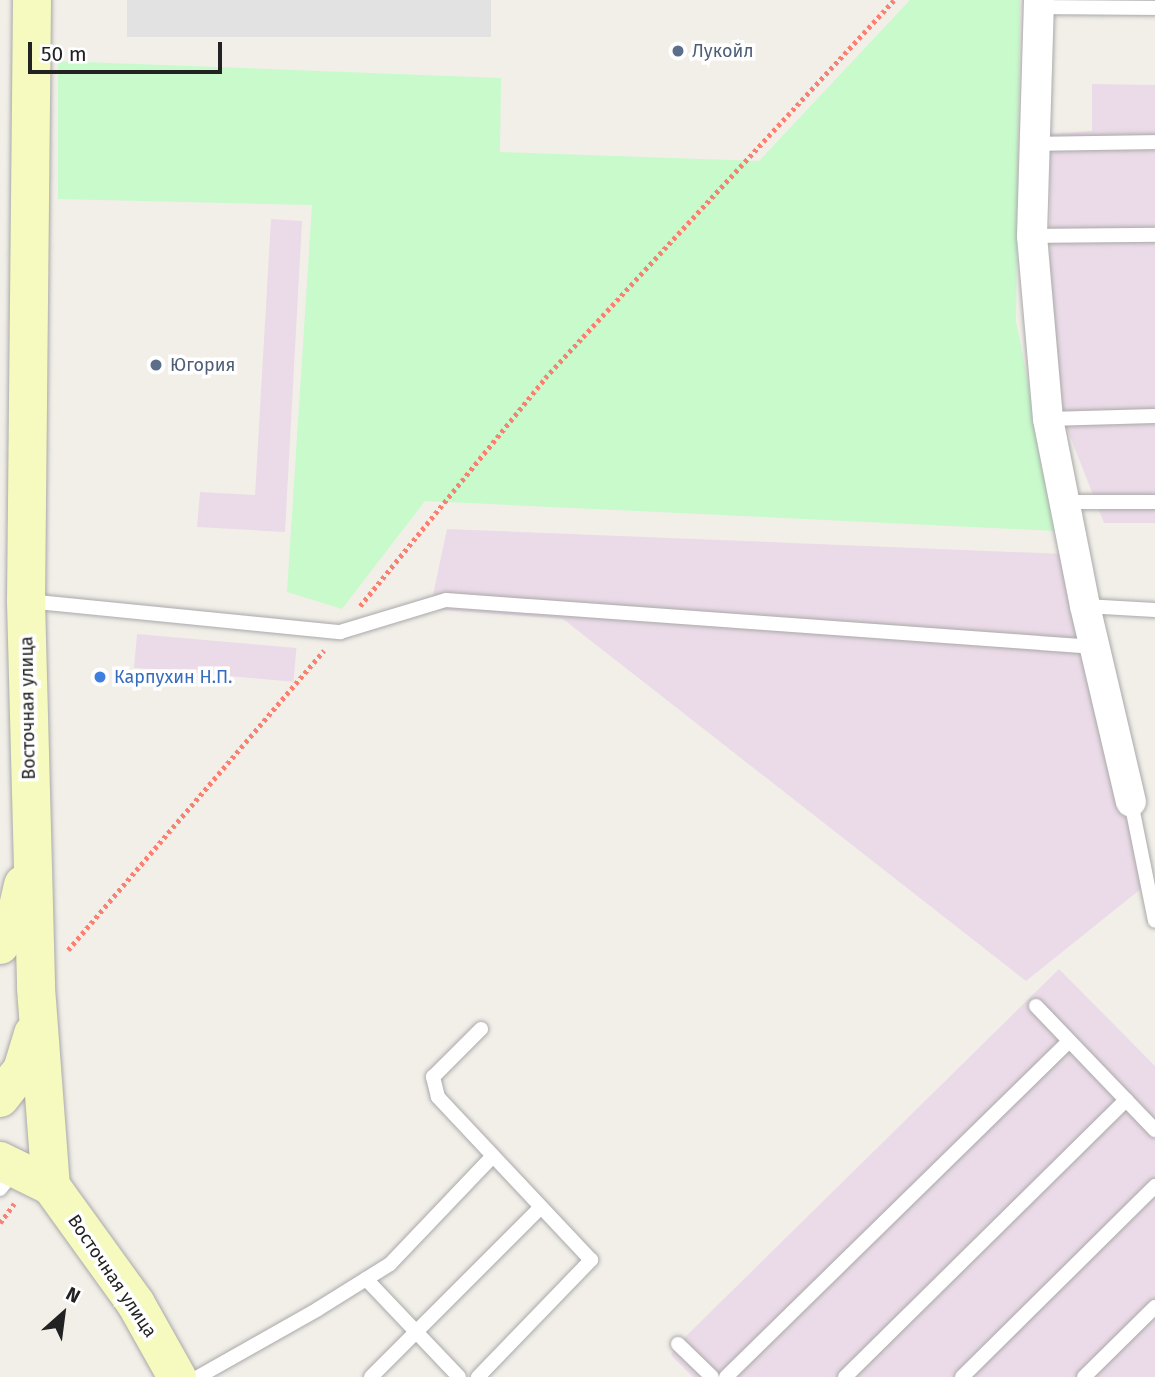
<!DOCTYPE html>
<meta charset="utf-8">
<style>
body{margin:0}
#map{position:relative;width:1155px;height:1377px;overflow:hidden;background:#f2efe9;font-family:"Fira Sans",sans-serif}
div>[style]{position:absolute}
.industrial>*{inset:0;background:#ebdbe8;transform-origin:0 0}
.park>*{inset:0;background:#c8facc}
.parking>*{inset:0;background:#e2e2e2;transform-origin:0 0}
.path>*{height:4.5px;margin-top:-2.25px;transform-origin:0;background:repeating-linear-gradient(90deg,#fa8072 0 3.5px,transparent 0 7px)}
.roads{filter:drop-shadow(0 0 2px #a9a9a9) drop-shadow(0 0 2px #a9a9a9)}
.lane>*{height:14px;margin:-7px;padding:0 7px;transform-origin:7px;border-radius:7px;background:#fff}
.street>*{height:30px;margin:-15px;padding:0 15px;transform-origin:15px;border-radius:15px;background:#fff}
.secondary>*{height:38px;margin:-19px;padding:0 19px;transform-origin:19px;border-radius:19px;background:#f7fabf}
.dots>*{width:19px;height:19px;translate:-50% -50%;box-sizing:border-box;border:4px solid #fff;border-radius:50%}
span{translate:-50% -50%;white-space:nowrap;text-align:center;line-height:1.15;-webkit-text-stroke:7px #fff;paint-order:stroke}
.service-label{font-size:18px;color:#4e5e75}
.left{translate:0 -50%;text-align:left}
.shop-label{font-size:18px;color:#366cbe}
.street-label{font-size:18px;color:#222}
.north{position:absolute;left:28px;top:1279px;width:70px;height:70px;-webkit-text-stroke:5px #fff;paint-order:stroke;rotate:28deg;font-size:19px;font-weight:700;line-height:28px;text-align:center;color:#222}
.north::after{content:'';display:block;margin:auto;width:24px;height:32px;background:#222;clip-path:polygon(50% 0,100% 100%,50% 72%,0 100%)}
.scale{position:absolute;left:28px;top:42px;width:194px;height:32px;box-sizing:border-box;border:4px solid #222;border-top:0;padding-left:9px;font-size:21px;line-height:24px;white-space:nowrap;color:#222;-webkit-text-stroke:5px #fff;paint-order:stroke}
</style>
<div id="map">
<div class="industrial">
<i style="clip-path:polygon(1092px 84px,1155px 85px,1155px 523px,1104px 523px,1050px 385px,1050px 134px,1092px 131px)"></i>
<i style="clip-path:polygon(271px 219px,302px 221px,285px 532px,197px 527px,200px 492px,255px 495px)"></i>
<i style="clip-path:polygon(447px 529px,1064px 554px,1131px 826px,1142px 888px,1026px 981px,563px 619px,430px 609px)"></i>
<i style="left:137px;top:634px;width:160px;height:34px;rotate:5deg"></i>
<i style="clip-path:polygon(1059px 969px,1155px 1066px,1155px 1377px,693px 1377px,671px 1355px,678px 1344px)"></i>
</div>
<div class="park">
<i style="clip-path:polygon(910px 0,1020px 0,1016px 321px,1057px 531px,425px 501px,342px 609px,287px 592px,312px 205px,58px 199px,58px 61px,501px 78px,500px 152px,759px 161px)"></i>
</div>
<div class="parking">
<i style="left:127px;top:0;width:364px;height:37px"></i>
</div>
<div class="path">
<i style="left:360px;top:606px;width:294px;rotate:-50.9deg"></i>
<i style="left:545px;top:378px;width:514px;rotate:-47.28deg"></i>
<i style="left:68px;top:950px;width:394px;rotate:-49.5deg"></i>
<i style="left:0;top:1223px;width:24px;rotate:-54deg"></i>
</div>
<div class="roads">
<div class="lane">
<i style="left:1039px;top:7px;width:116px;rotate:0.5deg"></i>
<i style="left:1034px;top:144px;width:121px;rotate:-0.9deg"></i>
<i style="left:1032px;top:236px;width:123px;rotate:-0.5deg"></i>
<i style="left:1048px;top:419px;width:107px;rotate:-1.6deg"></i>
<i style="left:1067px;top:502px;width:88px"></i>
<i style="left:27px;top:601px;width:315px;rotate:5.7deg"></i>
<i style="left:340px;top:632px;width:111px;rotate:-16.8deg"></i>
<i style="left:446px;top:600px;width:651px;rotate:4.14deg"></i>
<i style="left:1085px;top:606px;width:70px;rotate:3.3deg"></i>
<i style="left:1131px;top:802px;width:121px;rotate:78.6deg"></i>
<i style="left:1036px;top:1006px;width:172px;rotate:46.2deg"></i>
<i style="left:0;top:1189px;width:26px;rotate:-51deg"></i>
<i style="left:366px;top:1279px;width:135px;rotate:46.5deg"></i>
<i style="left:678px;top:1344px;width:47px;rotate:44.1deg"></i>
<i style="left:198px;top:1377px;width:138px;rotate:-29.5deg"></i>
<i style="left:318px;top:1309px;width:85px;rotate:-32deg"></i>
<i style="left:390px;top:1264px;width:149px;rotate:-46.4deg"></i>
<i style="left:371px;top:1377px;width:240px;rotate:-45deg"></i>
<i style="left:478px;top:1377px;width:163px;rotate:-46deg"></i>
<i style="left:591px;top:1260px;width:224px;rotate:-133.2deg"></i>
<i style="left:438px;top:1097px;width:21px;rotate:-104deg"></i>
<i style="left:433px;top:1077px;width:68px;rotate:-45deg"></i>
<i style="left:726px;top:1377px;width:480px;rotate:-44.4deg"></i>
<i style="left:845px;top:1377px;width:395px;rotate:-44.6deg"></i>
<i style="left:962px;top:1377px;width:272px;rotate:-44.7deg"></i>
<i style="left:1084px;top:1377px;width:100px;rotate:-44.6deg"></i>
</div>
<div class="street">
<i style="left:1039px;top:0;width:236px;rotate:91.7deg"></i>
<i style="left:1032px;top:236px;width:184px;rotate:85deg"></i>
<i style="left:1048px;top:419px;width:191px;rotate:78.8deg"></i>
<i style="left:1085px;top:606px;width:201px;rotate:76.8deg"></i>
</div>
<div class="secondary">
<i style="left:32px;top:0;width:601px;rotate:90.57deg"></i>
<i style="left:26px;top:601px;width:387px;rotate:88.5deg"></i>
<i style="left:36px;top:988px;width:199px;rotate:85.7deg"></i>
<i style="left:51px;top:1186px;width:145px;rotate:54.2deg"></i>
<i style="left:136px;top:1304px;width:84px;rotate:60.7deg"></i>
<i style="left:0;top:945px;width:38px;rotate:-63deg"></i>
<i style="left:17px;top:911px;width:27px;rotate:-77deg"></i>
<i style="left:0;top:1098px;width:36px;rotate:-52deg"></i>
<i style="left:22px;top:1070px;width:38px;rotate:-73deg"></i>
<i style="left:0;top:1161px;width:57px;rotate:26.1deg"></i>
</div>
</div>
<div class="dots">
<i style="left:678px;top:51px;background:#5c6f8a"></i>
<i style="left:156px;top:365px;background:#5c6f8a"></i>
<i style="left:100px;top:677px;background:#3f7fe0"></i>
</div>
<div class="service-label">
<span class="left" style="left:692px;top:51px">Лукойл</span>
<span class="left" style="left:170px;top:365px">Югория</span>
</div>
<div class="shop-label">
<span class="left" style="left:114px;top:677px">Карпухин Н.П.</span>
</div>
<div class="street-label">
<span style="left:28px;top:708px;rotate:-91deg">Восточная улица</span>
<span style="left:112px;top:1276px;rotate:56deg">Восточная улица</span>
</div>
<div class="north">N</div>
<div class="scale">50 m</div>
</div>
